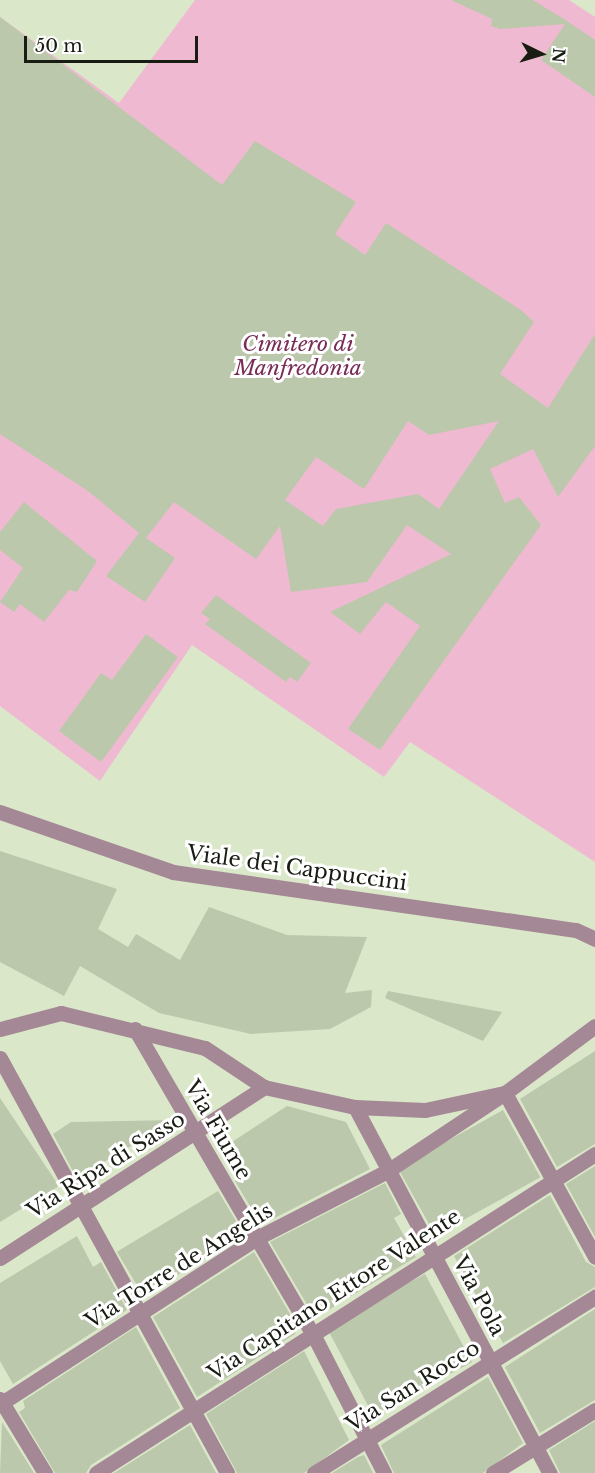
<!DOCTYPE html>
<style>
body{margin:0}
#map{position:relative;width:595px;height:1473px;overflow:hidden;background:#dae7c9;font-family:"Libre Baskerville",serif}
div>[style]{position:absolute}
.green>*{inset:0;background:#f0b9d2}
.building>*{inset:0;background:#bcc8ab;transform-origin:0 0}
.minor>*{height:15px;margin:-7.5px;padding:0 7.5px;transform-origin:7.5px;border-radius:7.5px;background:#a58895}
span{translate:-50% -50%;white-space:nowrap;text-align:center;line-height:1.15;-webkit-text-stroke:6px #fff;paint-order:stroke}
.park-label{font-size:21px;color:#7a2c56;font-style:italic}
.street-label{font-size:21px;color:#181c12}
.north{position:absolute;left:511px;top:24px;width:60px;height:60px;-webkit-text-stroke:4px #fff;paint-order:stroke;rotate:95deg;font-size:16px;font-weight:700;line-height:24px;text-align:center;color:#181c12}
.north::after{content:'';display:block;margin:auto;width:21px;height:27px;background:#181c12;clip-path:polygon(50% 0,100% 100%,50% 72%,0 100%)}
.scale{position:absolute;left:24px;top:36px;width:174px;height:27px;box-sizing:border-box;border:3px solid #181c12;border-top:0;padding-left:8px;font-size:18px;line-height:21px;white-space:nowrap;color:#181c12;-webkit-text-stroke:4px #fff;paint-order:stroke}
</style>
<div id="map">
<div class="green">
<i style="clip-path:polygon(195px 0,569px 0,595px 17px,595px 862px,410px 742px,384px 777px,192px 645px,100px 781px,0 706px,0 17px,119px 103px)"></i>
</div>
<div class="building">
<i style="clip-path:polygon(451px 0,533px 0,567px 21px,595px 40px,595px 97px,541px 60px,565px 24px,500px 29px,491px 26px,492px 19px)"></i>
<i style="clip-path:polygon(evenodd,0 17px,222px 185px,255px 141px,356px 202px,335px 234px,365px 255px,386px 223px,521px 310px,534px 322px,500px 374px,548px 408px,595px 334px,595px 446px,558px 497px,533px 449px,490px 469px,505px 503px,519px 497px,541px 525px,380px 750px,348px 729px,420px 626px,386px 602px,360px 634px,330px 612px,451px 554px,407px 525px,367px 582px,291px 592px,280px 526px,256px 559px,174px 502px,146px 538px,175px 558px,145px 602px,106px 576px,139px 533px,88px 491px,0 434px,0 17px,408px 421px,429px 435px,499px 421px,439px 509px,418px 494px,336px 509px,323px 526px,285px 500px,316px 457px,364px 489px,408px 421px)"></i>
<i style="clip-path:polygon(24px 502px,97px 561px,77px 592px,69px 590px,44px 622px,20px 604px,14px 612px,0 602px,23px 568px,0 550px,0 532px)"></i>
<i style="clip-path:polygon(216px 595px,311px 663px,297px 682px,290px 677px,286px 682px,205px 624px,210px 619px,201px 613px)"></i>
<i style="clip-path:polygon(146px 634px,178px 657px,101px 762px,59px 731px,101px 673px,112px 680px)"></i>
<i style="clip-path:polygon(0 851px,117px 889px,98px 929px,128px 947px,136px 934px,180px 960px,209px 907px,287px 935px,367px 937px,345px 993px,372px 990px,371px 1007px,330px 1029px,251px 1034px,159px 1013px,80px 966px,64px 996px,0 962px)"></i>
<i style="clip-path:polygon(388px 991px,502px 1012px,483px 1041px,385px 998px)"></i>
<i style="clip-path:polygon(595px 1051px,595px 1144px,557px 1167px,520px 1099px)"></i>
<i style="clip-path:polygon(0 1098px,59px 1186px,0 1222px)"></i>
<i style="clip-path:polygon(287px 1106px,346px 1122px,370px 1169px,261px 1225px,235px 1181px,246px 1175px,229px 1144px)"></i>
<i style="left:503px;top:1110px;width:77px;height:120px;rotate:61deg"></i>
<i style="clip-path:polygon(175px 1120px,82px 1175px,75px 1175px,53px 1134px,71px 1122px)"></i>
<i style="clip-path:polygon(595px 1166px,595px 1237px,566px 1184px)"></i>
<i style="clip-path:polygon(385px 1183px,401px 1214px,394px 1218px,416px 1257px,315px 1318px,270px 1242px)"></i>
<i style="left:218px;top:1191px;width:51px;height:118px;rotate:59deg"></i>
<i style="clip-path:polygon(550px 1195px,586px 1262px,595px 1267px,595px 1287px,503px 1343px,454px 1256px)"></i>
<i style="clip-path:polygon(77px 1236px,93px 1267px,101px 1262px,127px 1310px,13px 1384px,0 1361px,0 1283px)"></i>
<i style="clip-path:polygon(254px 1252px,298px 1328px,295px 1334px,197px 1397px,153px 1317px)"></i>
<i style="left:425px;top:1274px;width:100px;height:112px;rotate:62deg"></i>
<i style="clip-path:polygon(595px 1309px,595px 1400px,540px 1433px,505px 1367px)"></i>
<i style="clip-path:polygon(136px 1327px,180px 1408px,91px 1465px,86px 1473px,55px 1473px,19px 1412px,25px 1408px,23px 1401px)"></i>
<i style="clip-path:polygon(304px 1351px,349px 1440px,304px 1473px,237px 1473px,206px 1414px)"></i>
<i style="clip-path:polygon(488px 1377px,523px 1443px,483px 1473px,394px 1473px,381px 1445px)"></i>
<i style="clip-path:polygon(595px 1421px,595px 1473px,560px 1473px,549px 1450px)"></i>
<i style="clip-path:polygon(2px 1422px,34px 1473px,0 1473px)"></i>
<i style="clip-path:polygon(190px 1425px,216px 1473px,114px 1473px)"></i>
<i style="clip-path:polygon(364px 1455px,373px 1473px,332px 1473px,358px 1457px)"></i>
</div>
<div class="minor">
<i style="left:0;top:812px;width:183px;rotate:19.1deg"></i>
<i style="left:173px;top:872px;width:407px;rotate:8.2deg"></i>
<i style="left:576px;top:930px;width:21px;rotate:25deg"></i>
<i style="left:0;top:1029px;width:63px;rotate:-14.7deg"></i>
<i style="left:61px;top:1013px;width:148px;rotate:13.7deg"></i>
<i style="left:205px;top:1048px;width:71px;rotate:33.5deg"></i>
<i style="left:264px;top:1087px;width:93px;rotate:12.4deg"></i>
<i style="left:355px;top:1107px;width:70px;rotate:2.5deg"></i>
<i style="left:425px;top:1110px;width:82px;rotate:-12deg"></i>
<i style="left:505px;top:1093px;width:112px;rotate:-36.7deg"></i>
<i style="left:135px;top:1029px;width:355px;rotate:59.8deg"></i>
<i style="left:314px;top:1336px;width:154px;rotate:62.9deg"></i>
<i style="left:0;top:1058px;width:473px;rotate:61.3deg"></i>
<i style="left:355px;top:1107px;width:415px;rotate:62deg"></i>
<i style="left:0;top:1258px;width:315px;rotate:-32.9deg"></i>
<i style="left:0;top:1399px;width:87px;rotate:58.7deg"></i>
<i style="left:0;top:1404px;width:304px;rotate:-32.9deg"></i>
<i style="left:255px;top:1239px;width:151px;rotate:-27.2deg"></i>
<i style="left:389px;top:1170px;width:139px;rotate:-33.6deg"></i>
<i style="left:505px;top:1093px;width:187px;rotate:61.2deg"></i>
<i style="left:96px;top:1473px;width:592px;rotate:-32.59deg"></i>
<i style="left:314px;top:1473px;width:332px;rotate:-32.1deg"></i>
<i style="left:493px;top:1473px;width:120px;rotate:-31.7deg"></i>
</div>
<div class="park-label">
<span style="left:298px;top:356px">Cimitero di<br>Manfredonia</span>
</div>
<div class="street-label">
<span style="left:297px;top:868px;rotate:8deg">Viale dei Cappuccini</span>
<span style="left:218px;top:1130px;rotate:60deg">Via Fiume</span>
<span style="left:106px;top:1165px;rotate:-32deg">Via Ripa di Sasso</span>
<span style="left:179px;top:1266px;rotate:-32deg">Via Torre de Angelis</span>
<span style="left:334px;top:1295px;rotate:-33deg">Via Capitano Ettore Valente</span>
<span style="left:479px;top:1296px;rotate:62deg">Via Pola</span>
<span style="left:413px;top:1386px;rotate:-32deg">Via San Rocco</span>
</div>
<div class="north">N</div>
<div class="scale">50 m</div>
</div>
